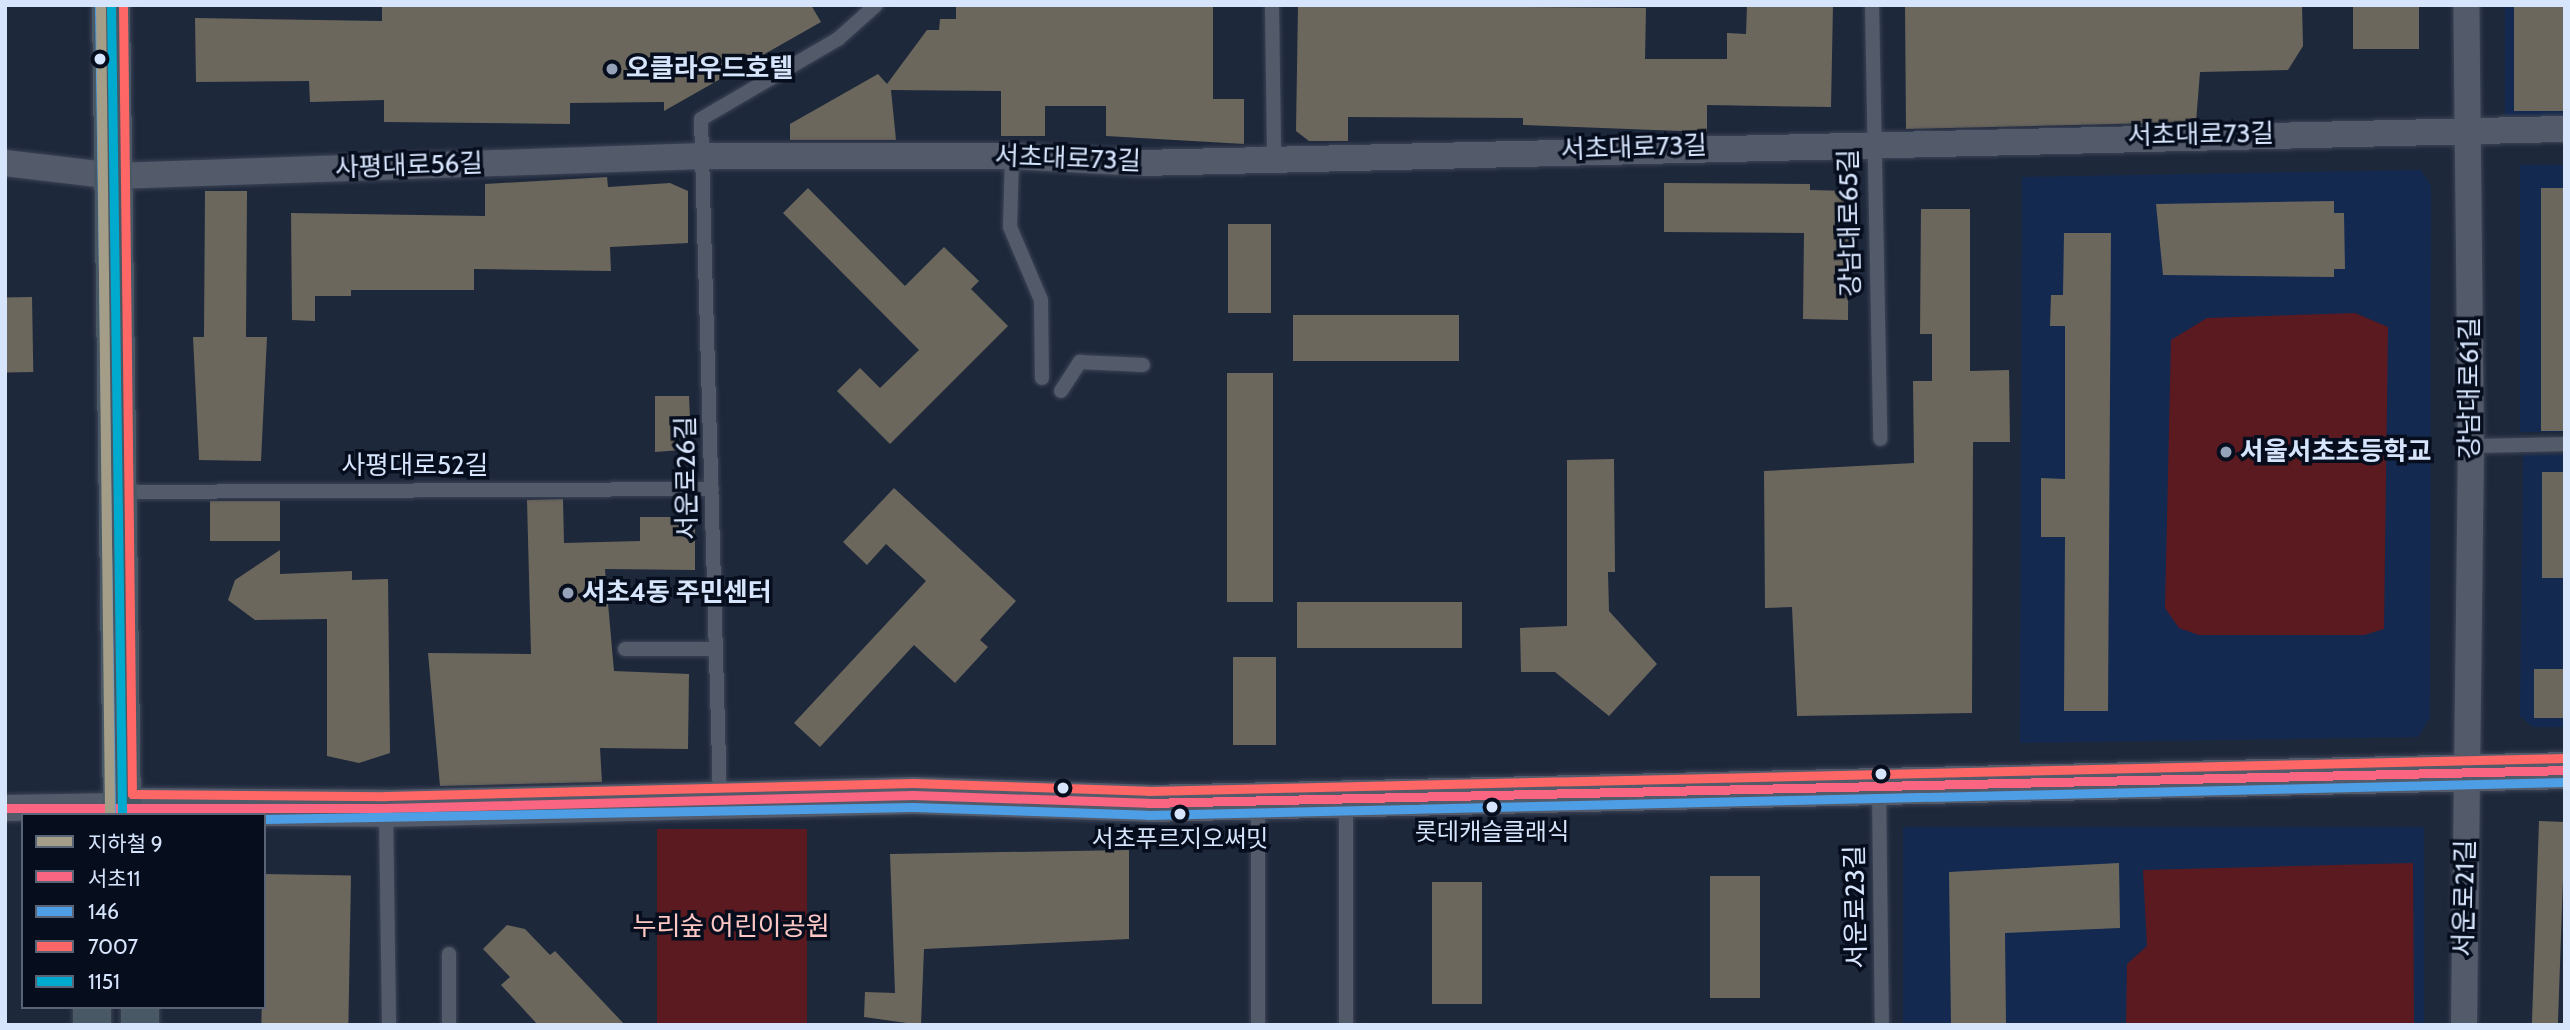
<!DOCTYPE html>
<meta charset="utf-8">
<style>
body{margin:0}
#map{position:relative;width:2570px;height:1030px;overflow:hidden;background:#1e283b;font-family:Cabin,"Noto Sans KR",sans-serif}
div>[style]{position:absolute}
.built>*{inset:0;background:#142950;transform-origin:0 0}
.green>*{inset:0;background:#5b1a20;transform-origin:0 0}
.building>*{inset:0;background:#6c675d;transform-origin:0 0}
.roads{filter:drop-shadow(0 0 2px #3c4456) drop-shadow(0 0 2px #3c4456)}
.lane>*{height:14px;margin:-7px;padding:0 7px;transform-origin:7px;border-radius:7px;background:#535b6b}
.street>*{height:26px;margin:-13px;padding:0 13px;transform-origin:13px;border-radius:13px;background:#535b6b}
.secondary>*{height:37px;margin:-18.5px;padding:0 18.5px;transform-origin:18.5px;border-radius:18.5px;background:#535b6b}
.primary>*{height:38px;margin:-19px;padding:0 19px;transform-origin:19px;border-radius:19px;background:#495865}
.bus-1>*{height:9px;margin:-4.5px;padding:0 4.5px;transform-origin:4.5px;border-radius:4.5px;background:#fa6682}
.bus-2>*{height:9px;margin:-4.5px;padding:0 4.5px;transform-origin:4.5px;border-radius:4.5px;background:#4d9ee5}
.bus-3>*{height:9px;margin:-4.5px;padding:0 4.5px;transform-origin:4.5px;border-radius:4.5px;background:#f66}
.bus-4>*{height:9px;margin:-4.5px;padding:0 4.5px;transform-origin:4.5px;border-radius:4.5px;background:#00a9ce}
.metro-1>*{height:10px;margin:-5px;padding:0 5px;transform-origin:5px;border-radius:5px;background:#a49d87}
.dots>*{width:19px;height:19px;translate:-50% -50%;box-sizing:border-box;border:4px solid #060e1e;border-radius:50%}
span{translate:-50% -50%;white-space:nowrap;text-align:center;line-height:1.15;-webkit-text-stroke:7px #060e1e;paint-order:stroke}
.bus-label{font-size:24px;color:#d6e4fc}
.poi-label{font-size:26px;color:#d6e4fc;font-weight:700}
.left{translate:0 -50%;text-align:left}
.street-label{font-size:26px;color:#d6e4fc}
.park-label{font-size:26px;color:#fec7c4}
.frame{position:absolute;inset:0;border:7px solid #d6e4fc;pointer-events:none}
.legend{position:absolute;left:21px;top:813px;width:245px;height:196px;box-sizing:border-box;background:#060e1e;border:2px solid #596477;margin:0;padding:9px 12px;list-style:none;font-size:21px;color:#d6e4fc}
.legend li{display:flex;align-items:center;gap:14px;height:35px}
.legend b{width:35px;border:2px solid #596477}
</style>
<div id="map">
<div class="built">
<i style="left:2505px;top:5px;width:60px;height:111px"></i>
<i style="left:2565px;top:165px;width:267px;height:45px;rotate:90deg"></i>
<i style="clip-path:polygon(2421px 170px,2431px 186px,2430px 718px,2418px 737px,2020px 743px,2022px 177px)"></i>
<i style="clip-path:polygon(2565px 454px,2565px 727px,2533px 727px,2520px 716px,2523px 455px)"></i>
<i style="left:2424px;top:827px;width:198px;height:521px;rotate:90deg"></i>
</div>
<div class="green">
<i style="clip-path:polygon(2355px 313px,2388px 327px,2384px 629px,2364px 635px,2199px 635px,2179px 628px,2165px 608px,2171px 340px,2207px 318px)"></i>
<i style="left:657px;top:829px;width:150px;height:196px"></i>
<i style="clip-path:polygon(2413px 863px,2414px 1025px,2126px 1025px,2127px 964px,2147px 946px,2143px 870px)"></i>
</div>
<div class="building">
<i style="clip-path:polygon(382px 5px,811px 5px,821px 22px,664px 111px,664px 102px,570px 103px,570px 124px,384px 122px,384px 100px,310px 102px,309px 81px,196px 82px,195px 18px,382px 21px)"></i>
<i style="clip-path:polygon(956px 5px,1213px 5px,1213px 99px,1244px 99px,1244px 144px,1106px 136px,1106px 106px,1045px 106px,1045px 136px,1001px 136px,1001px 91px,891px 90px,896px 140px,790px 140px,790px 124px,878px 74px,887px 84px,927px 30px,939px 30px,940px 19px,956px 19px)"></i>
<i style="clip-path:polygon(1298px 5px,1646px 8px,1645px 59px,1727px 59px,1727px 33px,1746px 34px,1747px 5px,1833px 5px,1831px 107px,1707px 105px,1707px 132px,1523px 125px,1523px 118px,1348px 117px,1348px 141px,1309px 141px,1296px 131px)"></i>
<i style="clip-path:polygon(1905px 5px,2302px 5px,2303px 46px,2288px 70px,2200px 72px,2196px 122px,1906px 129px)"></i>
<i style="left:2353px;top:5px;width:66px;height:44px"></i>
<i style="left:2514px;top:5px;width:51px;height:106px"></i>
<i style="clip-path:polygon(607px 177px,608px 187px,670px 183px,688px 191px,688px 243px,610px 247px,611px 271px,474px 269px,474px 290px,351px 290px,351px 296px,315px 296px,315px 321px,292px 320px,291px 213px,485px 216px,485px 184px)"></i>
<i style="clip-path:polygon(1664px 183px,1810px 184px,1810px 190px,1849px 191px,1848px 320px,1803px 319px,1804px 233px,1664px 232px)"></i>
<i style="clip-path:polygon(808px 188px,905px 286px,944px 247px,979px 281px,971px 289px,1008px 326px,890px 444px,837px 391px,860px 368px,880px 388px,919px 350px,783px 213px)"></i>
<i style="left:2565px;top:188px;width:243px;height:24px;rotate:90deg"></i>
<i style="clip-path:polygon(205px 191px,247px 191px,246px 337px,267px 337px,261px 461px,199px 460px,193px 337px,204px 337px)"></i>
<i style="clip-path:polygon(2334px 201px,2334px 213px,2344px 213px,2345px 269px,2334px 269px,2334px 277px,2163px 275px,2156px 204px)"></i>
<i style="clip-path:polygon(1921px 209px,1970px 209px,1970px 371px,2009px 370px,2010px 442px,1973px 442px,1972px 713px,1797px 716px,1792px 607px,1765px 608px,1764px 471px,1914px 463px,1913px 381px,1932px 381px,1932px 334px,1920px 334px)"></i>
<i style="left:1228px;top:224px;width:43px;height:89px"></i>
<i style="clip-path:polygon(2064px 233px,2111px 233px,2108px 711px,2064px 711px,2065px 537px,2041px 537px,2041px 478px,2065px 479px,2065px 326px,2050px 326px,2051px 295px,2063px 295px)"></i>
<i style="left:32px;top:297px;width:75px;height:27px;rotate:89deg"></i>
<i style="left:1293px;top:315px;width:166px;height:46px"></i>
<i style="left:1227px;top:373px;width:46px;height:229px"></i>
<i style="clip-path:polygon(655px 396px,689px 396px,691px 442px,681px 450px,655px 452px)"></i>
<i style="clip-path:polygon(1614px 459px,1615px 572px,1608px 572px,1609px 611px,1657px 664px,1609px 716px,1555px 672px,1521px 672px,1520px 628px,1567px 626px,1567px 460px)"></i>
<i style="left:2565px;top:472px;width:106px;height:23px;rotate:90deg"></i>
<i style="clip-path:polygon(894px 488px,1016px 601px,980px 640px,988px 647px,955px 683px,914px 645px,820px 747px,794px 723px,926px 581px,886px 544px,867px 565px,843px 542px)"></i>
<i style="clip-path:polygon(563px 499px,564px 543px,640px 541px,640px 517px,695px 517px,695px 570px,605px 569px,614px 671px,689px 674px,688px 749px,600px 748px,602px 782px,440px 786px,428px 653px,531px 654px,527px 500px)"></i>
<i style="left:210px;top:501px;width:70px;height:40px"></i>
<i style="clip-path:polygon(280px 550px,280px 574px,352px 571px,352px 580px,388px 579px,390px 753px,359px 763px,327px 756px,327px 619px,255px 620px,228px 600px,235px 580px)"></i>
<i style="left:1297px;top:602px;width:165px;height:46px"></i>
<i style="left:1233px;top:657px;width:43px;height:88px"></i>
<i style="left:2534px;top:669px;width:31px;height:49px"></i>
<i style="left:2539px;top:821px;width:26px;height:204px;rotate:2deg"></i>
<i style="clip-path:polygon(1129px 850px,1129px 939px,924px 949px,921px 1025px,864px 1017px,865px 992px,895px 993px,890px 854px)"></i>
<i style="clip-path:polygon(2119px 863px,2120px 928px,2005px 933px,2006px 1025px,1951px 1025px,1949px 872px)"></i>
<i style="left:264px;top:874px;width:87px;height:151px;rotate:1deg"></i>
<i style="left:1710px;top:876px;width:50px;height:122px"></i>
<i style="left:1482px;top:882px;width:122px;height:50px;rotate:90deg"></i>
<i style="clip-path:polygon(507px 925px,525px 929px,550px 955px,555px 951px,625px 1025px,538px 1025px,501px 985px,510px 977px,483px 949px)"></i>
</div>
<div class="roads">
<div class="lane">
<i style="left:1272px;top:5px;width:151px;rotate:89.2deg"></i>
<i style="left:1872px;top:5px;width:434px;rotate:88.9deg"></i>
<i style="left:1012px;top:156px;width:71px;rotate:91.6deg"></i>
<i style="left:1010px;top:227px;width:79px;rotate:67deg"></i>
<i style="left:1041px;top:300px;width:78px;rotate:89.3deg"></i>
<i style="left:1061px;top:391px;width:35px;rotate:-57deg"></i>
<i style="left:1080px;top:362px;width:63px;rotate:2.7deg"></i>
<i style="left:2471px;top:446px;width:94px;rotate:-1.2deg"></i>
<i style="left:119px;top:492px;width:593px;rotate:-0.29deg"></i>
<i style="left:625px;top:649px;width:89px"></i>
<i style="left:1879px;top:788px;width:237px;rotate:89.3deg"></i>
<i style="left:720px;top:798px;width:679px;rotate:-91.6deg"></i>
<i style="left:701px;top:119px;width:159px;rotate:-30.3deg"></i>
<i style="left:838px;top:39px;width:51px;rotate:-41.8deg"></i>
<i style="left:386px;top:809px;width:216px;rotate:89.2deg"></i>
<i style="left:449px;top:1025px;width:71px;rotate:-90deg"></i>
<i style="left:1258px;top:1025px;width:223px;rotate:-90deg"></i>
<i style="left:1346px;top:1025px;width:225px;rotate:-90deg"></i>
</div>
<div class="street">
<i style="left:5px;top:163px;width:110px;rotate:6.8deg"></i>
<i style="left:114px;top:176px;width:590px;rotate:-1.94deg"></i>
<i style="left:704px;top:156px;width:308px"></i>
<i style="left:1012px;top:156px;width:129px;rotate:3.1deg"></i>
<i style="left:1141px;top:163px;width:1424px;rotate:-1.37deg"></i>
<i style="left:5px;top:808px;width:115px;rotate:-1deg"></i>
<i style="left:2464px;top:1025px;width:579px;rotate:-89.31deg"></i>
<i style="left:2471px;top:446px;width:441px;rotate:-90.6deg"></i>
</div>
<div class="secondary">
<i style="left:120px;top:806px;width:266px;rotate:0.4deg"></i>
<i style="left:386px;top:808px;width:527px;rotate:-1.41deg"></i>
<i style="left:913px;top:795px;width:235px;rotate:1.9deg"></i>
<i style="left:1148px;top:803px;width:1417px;rotate:-1.33deg"></i>
</div>
<div class="primary">
<i style="left:111px;top:5px;width:810px;rotate:89.22deg"></i>
<i style="left:140px;top:1007px;width:18px;rotate:90deg"></i>
<i style="left:92px;top:1025px;width:18px;rotate:-90deg"></i>
</div>
</div>
<div class="bus-1">
<i style="left:5px;top:808px;width:381px"></i>
<i style="left:386px;top:808px;width:527px;rotate:-1.41deg"></i>
<i style="left:913px;top:795px;width:235px;rotate:1.9deg"></i>
<i style="left:1148px;top:803px;width:1417px;rotate:-1.33deg"></i>
</div>
<div class="bus-2">
<i style="left:99px;top:5px;width:810px;rotate:89.15deg"></i>
<i style="left:264px;top:819px;width:649px;rotate:-1.06deg"></i>
<i style="left:913px;top:807px;width:235px;rotate:1.9deg"></i>
<i style="left:1148px;top:815px;width:1417px;rotate:-1.33deg"></i>
</div>
<div class="bus-3">
<i style="left:123px;top:5px;width:789px;rotate:89.35deg"></i>
<i style="left:132px;top:794px;width:254px;rotate:0.5deg"></i>
<i style="left:386px;top:796px;width:527px;rotate:-1.41deg"></i>
<i style="left:913px;top:783px;width:235px;rotate:1.9deg"></i>
<i style="left:1148px;top:791px;width:1417px;rotate:-1.33deg"></i>
</div>
<div class="bus-4">
<i style="left:111px;top:5px;width:810px;rotate:89.22deg"></i>
</div>
<div class="metro-1">
<i style="left:101px;top:5px;width:810px;rotate:89.36deg"></i>
</div>
<div class="dots">
<i style="left:100px;top:59px;background:#d6e4fc"></i>
<i style="left:612px;top:69px;background:#96a2b8"></i>
<i style="left:2226px;top:452px;background:#96a2b8"></i>
<i style="left:568px;top:593px;background:#96a2b8"></i>
<i style="left:1881px;top:774px;background:#d6e4fc"></i>
<i style="left:1063px;top:788px;background:#d6e4fc"></i>
<i style="left:1492px;top:807px;background:#d6e4fc"></i>
<i style="left:1180px;top:814px;background:#d6e4fc"></i>
</div>
<div class="bus-label">
<span style="left:1492px;top:832px">롯데캐슬클래식</span>
<span style="left:1180px;top:839px">서초푸르지오써밋</span>
</div>
<div class="poi-label">
<span class="left" style="left:626px;top:69px">오클라우드호텔</span>
<span class="left" style="left:2240px;top:452px">서울서초초등학교</span>
<span class="left" style="left:582px;top:593px">서초4동 주민센터</span>
</div>
<div class="street-label">
<span style="left:2201px;top:135px;rotate:-1deg">서초대로73길</span>
<span style="left:1634px;top:148px;rotate:-2deg">서초대로73길</span>
<span style="left:1068px;top:159px;rotate:2deg">서초대로73길</span>
<span style="left:409px;top:166px;rotate:-2deg">사평대로56길</span>
<span style="left:1850px;top:223px;rotate:-91deg">강남대로65길</span>
<span style="left:2470px;top:388px;rotate:-90deg">강남대로61길</span>
<span style="left:415px;top:466px">사평대로52길</span>
<span style="left:687px;top:478px;rotate:-91deg">서운로26길</span>
<span style="left:2465px;top:898px;rotate:-89deg">서운로21길</span>
<span style="left:1856px;top:907px;rotate:-91deg">서운로23길</span>
</div>
<div class="park-label">
<span style="left:731px;top:927px">누리숲 어린이공원</span>
</div>
<div class="frame"></div>
<ul class="legend">
<li><b style="height:9px;background:#a49d87"></b>지하철 9</li>
<li><b style="height:9px;background:#fa6682"></b>서초11</li>
<li><b style="height:9px;background:#4d9ee5"></b>146</li>
<li><b style="height:9px;background:#f66"></b>7007</li>
<li><b style="height:9px;background:#00a9ce"></b>1151</li>
</ul>
</div>
